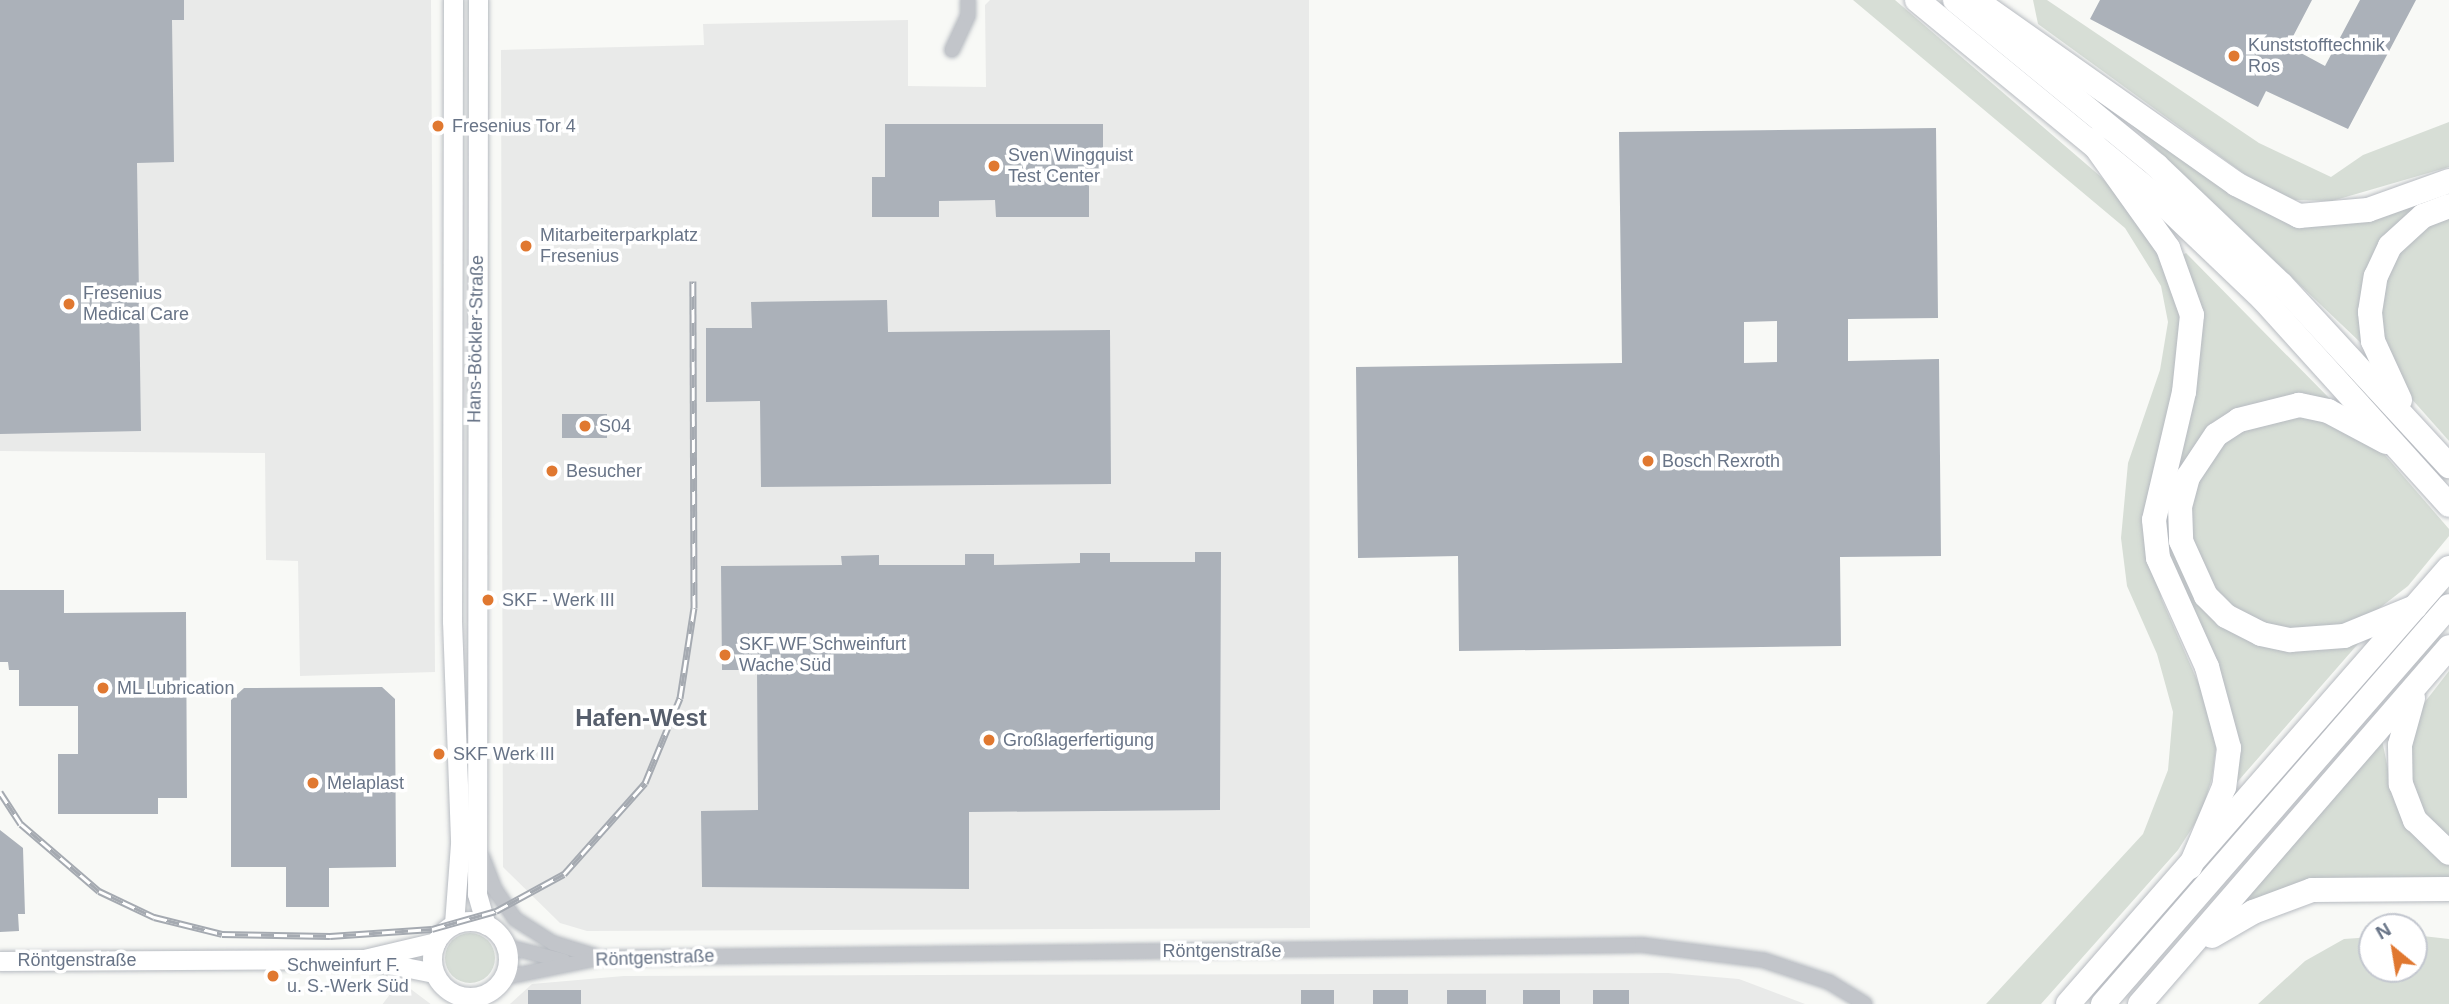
<!DOCTYPE html>
<meta charset="utf-8">
<style>
body{margin:0}
#map{position:relative;width:2449px;height:1004px;overflow:hidden;background:#f8f9f6;font-family:Helvetica,sans-serif}
div>[style]{position:absolute}
.built>*{inset:0;background:#e9eae9;transform-origin:0 0}
.green>*{inset:0;background:#d7ded6}
.round{border-radius:50%}
.building>*{inset:0;background:#abb1b9;transform-origin:0 0}
.roads{filter:drop-shadow(0 0 2px #b7bbc1) drop-shadow(0 0 2px #b7bbc1)}
.street>*{height:14px;margin:-7px;padding:0 7px;transform-origin:7px;border-radius:7px;background:#c2c5ca}
.secondary>*{height:19px;margin:-9.5px;padding:0 9.5px;transform-origin:9.5px;border-radius:9.5px;background:#fff}
.secondary>.ring{margin:-9.5px;padding:0;box-sizing:content-box;background:none;border:19px solid #fff;border-radius:50%}
.highway>*{height:24px;margin:-12px;padding:0 12px;transform-origin:12px;border-radius:12px;background:#fff}
.rail>*{height:7px;margin-top:-3.5px;transform-origin:0;background:repeating-linear-gradient(90deg,#fff 0 13px,#a5aab1 0 26px);box-sizing:border-box;border-block:2px solid #a5aab1}
.dots>*{width:19px;height:19px;translate:-50% -50%;box-sizing:border-box;border:4px solid #fff;border-radius:50%}
span{translate:-50% -50%;white-space:nowrap;text-align:center;line-height:1.15;-webkit-text-stroke:7px #fff;paint-order:stroke}
.poi-label{font-size:18px;color:#687487}
.left{translate:0 -50%;text-align:left}
.street-label{font-size:18px;color:#687487}
.district-label{font-size:24px;color:#565e6c;font-weight:700}
.north{position:absolute;left:2358px;top:913px;width:70px;height:70px;box-sizing:border-box;background:#fff;border:2px solid #c3c7cf;border-radius:50%;rotate:330deg;font-size:19px;font-weight:700;line-height:28px;text-align:center;color:#687487}
.north::after{content:'';display:block;margin:auto;width:24px;height:32px;background:#e07830;clip-path:polygon(50% 0,100% 100%,50% 72%,0 100%)}
</style>
<div id="map">
<div class="built">
<i style="clip-path:polygon(0 0,431px 0,435px 672px,300px 676px,298px 561px,266px 560px,265px 453px,0 451px)"></i>
<i style="clip-path:polygon(990px 0,1309px 0,1310px 928px,587px 931px,560px 923px,503px 867px,501px 50px,704px 45px,703px 24px,908px 20px,908px 86px,986px 87px,985px 5px)"></i>
<i style="clip-path:polygon(1668px 973px,1739px 979px,1805px 1004px,510px 1004px,532px 984px,624px 976px)"></i>
<i style="left:400px;top:981px;width:38px;height:400px;rotate:37deg"></i>
</div>
<div class="green">
<i style="clip-path:polygon(1853px 0,1895px 0,2100px 176px,2138px 216px,2165px 262px,2182px 311px,2183px 344px,2149px 548px,2162px 600px,2208px 705px,2216px 748px,2212px 778px,2201px 814px,2178px 850px,2041px 1004px,1986px 1004px,2143px 834px,2168px 770px,2173px 712px,2157px 654px,2127px 586px,2121px 538px,2128px 463px,2160px 370px,2168px 322px,2161px 286px,2125px 228px)"></i>
<i style="clip-path:polygon(2033px 0,2047px 0,2259px 143px,2331px 177px,2363px 155px,2449px 122px,2449px 167px,2332px 201px,2295px 200px,2258px 184px,2038px 24px)"></i>
<i style="clip-path:polygon(2124px 118px,2201px 173px,2264px 212px,2286px 219px,2449px 190px,2449px 196px,2410px 218px,2361px 343px)"></i>
<i style="clip-path:polygon(2449px 211px,2449px 441px,2402px 388px,2380px 341px,2379px 285px,2401px 244px)"></i>
<i style="clip-path:polygon(2186px 253px,2333px 402px,2237px 414px,2174px 509px,2224px 620px,2364px 637px,2225px 796px,2228px 785px,2165px 541px,2166px 492px,2186px 424px,2180px 257px)"></i>
<i style="clip-path:polygon(2262px 415px,2327px 416px,2379px 448px,2449px 529px,2449px 536px,2408px 586px,2368px 617px,2348px 625px,2273px 629px,2222px 601px,2186px 541px,2185px 506px,2205px 454px)"></i>
<i style="clip-path:polygon(2449px 671px,2449px 843px,2433px 829px,2408px 788px,2414px 716px)"></i>
<i style="clip-path:polygon(2382px 740px,2395px 803px,2431px 853px,2449px 862px,2449px 878px,2315px 878px,2235px 910px)"></i>
<i class="round" style="left:445px;top:933px;width:50px;height:50px"></i>
<i style="clip-path:polygon(2414px 935px,2449px 939px,2449px 1004px,2258px 1004px,2305px 961px,2344px 939px,2372px 937px,2372px 969px,2414px 969px)"></i>
</div>
<div class="building">
<i style="clip-path:polygon(0 0,184px 0,184px 20px,172px 20px,174px 162px,137px 163px,141px 431px,0 434px)"></i>
<i style="clip-path:polygon(2100px 0,2312px 0,2288px 46px,2325px 66px,2360px 0,2416px 0,2348px 129px,2266px 91px,2258px 107px,2090px 19px)"></i>
<i style="clip-path:polygon(885px 124px,1103px 124px,1103px 173px,1089px 173px,1089px 217px,996px 217px,995px 200px,939px 201px,939px 217px,872px 217px,872px 177px,885px 177px)"></i>
<i style="clip-path:polygon(evenodd,1936px 128px,1938px 318px,1848px 319px,1848px 361px,1939px 359px,1941px 556px,1840px 557px,1841px 646px,1459px 651px,1458px 556px,1358px 558px,1356px 367px,1622px 363px,1619px 132px,1936px 128px,1777px 321px,1777px 362px,1744px 363px,1744px 322px,1777px 321px)"></i>
<i style="clip-path:polygon(887px 300px,888px 332px,1110px 330px,1111px 484px,761px 487px,760px 401px,706px 402px,706px 328px,752px 328px,751px 302px)"></i>
<i style="left:607px;top:414px;width:24px;height:45px;rotate:90deg"></i>
<i style="clip-path:polygon(1195px 552px,1221px 552px,1220px 810px,969px 812px,969px 889px,702px 887px,701px 811px,758px 810px,757px 670px,722px 670px,721px 566px,842px 565px,841px 556px,879px 555px,879px 565px,965px 565px,965px 554px,994px 554px,994px 565px,1080px 563px,1080px 553px,1110px 553px,1110px 562px,1195px 562px)"></i>
<i style="clip-path:polygon(0 590px,64px 590px,64px 613px,186px 612px,187px 798px,158px 798px,158px 814px,58px 814px,58px 754px,78px 754px,78px 706px,19px 706px,19px 670px,9px 670px,8px 662px,0 662px)"></i>
<i style="clip-path:polygon(382px 687px,395px 699px,396px 867px,329px 868px,329px 907px,286px 907px,286px 867px,231px 867px,231px 700px,244px 688px)"></i>
<i style="clip-path:polygon(0 830px,23px 848px,25px 914px,18px 914px,19px 931px,0 932px)"></i>
<i style="left:528px;top:990px;width:53px;height:14px"></i>
<i style="left:1301px;top:990px;width:33px;height:14px"></i>
<i style="left:1373px;top:990px;width:35px;height:14px"></i>
<i style="left:1447px;top:990px;width:39px;height:14px"></i>
<i style="left:1523px;top:990px;width:37px;height:14px"></i>
<i style="left:1593px;top:990px;width:36px;height:14px"></i>
</div>
<div class="roads">
<div class="street">
<i style="left:952px;top:50px;width:38px;rotate:-65deg"></i>
<i style="left:968px;top:15px;width:15px;rotate:-90deg"></i>
<i style="left:482px;top:856px;width:34px;rotate:69deg"></i>
<i style="left:494px;top:888px;width:37px;rotate:56deg"></i>
<i style="left:515px;top:919px;width:45px;rotate:32.3deg"></i>
<i style="left:553px;top:943px;width:44px;rotate:17.2deg"></i>
<i style="left:505px;top:946px;width:61px;rotate:14.3deg"></i>
<i style="left:503px;top:978px;width:99px;rotate:-11.7deg"></i>
<i style="left:600px;top:958px;width:1042px;rotate:-0.71deg"></i>
<i style="left:1642px;top:945px;width:122px;rotate:7.1deg"></i>
<i style="left:1763px;top:960px;width:70px;rotate:18.4deg"></i>
<i style="left:1829px;top:982px;width:42px;rotate:31.4deg"></i>
</div>
<div class="secondary">
<i style="left:453px;top:0;width:621px;rotate:90.09deg"></i>
<i style="left:452px;top:621px;width:223px;rotate:87.9deg"></i>
<i style="left:460px;top:844px;width:80px;rotate:94.3deg"></i>
<i style="left:478px;top:0;width:894px;rotate:90.06deg"></i>
<i style="left:477px;top:894px;width:32px;rotate:74deg"></i>
<i class="ring" style="left:432px;top:921px;width:57px;height:57px"></i>
<i style="left:369px;top:960px;width:66px;rotate:11.3deg"></i>
<i style="left:0;top:961px;width:364px;rotate:-0.3deg"></i>
<i style="left:364px;top:959px;width:74px;rotate:-13.3deg"></i>
</div>
<div class="highway">
<i style="left:1917px;top:0;width:303px;rotate:39.4deg"></i>
<i style="left:2151px;top:192px;width:156px;rotate:43.7deg"></i>
<i style="left:2264px;top:300px;width:276px;rotate:47.9deg"></i>
<i style="left:1955px;top:0;width:261px;rotate:39.4deg"></i>
<i style="left:2157px;top:166px;width:171px;rotate:43.6deg"></i>
<i style="left:2281px;top:284px;width:248px;rotate:47.3deg"></i>
<i style="left:1984px;top:6px;width:309px;rotate:35.2deg"></i>
<i style="left:2236px;top:184px;width:71px;rotate:26.9deg"></i>
<i style="left:2299px;top:216px;width:69px;rotate:-5deg"></i>
<i style="left:2368px;top:210px;width:86px;rotate:-19.7deg"></i>
<i style="left:2091px;top:140px;width:133px;rotate:54.5deg"></i>
<i style="left:2168px;top:248px;width:71px;rotate:70.3deg"></i>
<i style="left:2192px;top:315px;width:77px;rotate:95.9deg"></i>
<i style="left:2184px;top:392px;width:131px;rotate:103.2deg"></i>
<i style="left:2154px;top:520px;width:38px;rotate:84deg"></i>
<i style="left:2158px;top:558px;width:120px;rotate:65.8deg"></i>
<i style="left:2207px;top:667px;width:84px;rotate:74.8deg"></i>
<i style="left:2229px;top:748px;width:39px;rotate:97deg"></i>
<i style="left:2224px;top:787px;width:87px;rotate:113deg"></i>
<i style="left:2400px;top:400px;width:65px;rotate:-114.6deg"></i>
<i style="left:2373px;top:341px;width:29px;rotate:-96deg"></i>
<i style="left:2370px;top:312px;width:36px;rotate:-81deg"></i>
<i style="left:2376px;top:276px;width:33px;rotate:-65deg"></i>
<i style="left:2390px;top:246px;width:45px;rotate:-42.3deg"></i>
<i style="left:2423px;top:216px;width:28px;rotate:-21deg"></i>
<i style="left:2386px;top:442px;width:66px;rotate:-151.9deg"></i>
<i style="left:2328px;top:411px;width:30px;rotate:-168deg"></i>
<i style="left:2299px;top:405px;width:62px;rotate:166deg"></i>
<i style="left:2239px;top:420px;width:27px;rotate:147deg"></i>
<i style="left:2216px;top:435px;width:50px;rotate:123.7deg"></i>
<i style="left:2188px;top:477px;width:30px;rotate:105deg"></i>
<i style="left:2180px;top:506px;width:35px;rotate:88deg"></i>
<i style="left:2181px;top:541px;width:60px;rotate:65.6deg"></i>
<i style="left:2206px;top:596px;width:28px;rotate:45deg"></i>
<i style="left:2226px;top:616px;width:39px;rotate:27deg"></i>
<i style="left:2261px;top:634px;width:30px;rotate:12deg"></i>
<i style="left:2290px;top:640px;width:54px;rotate:-4.2deg"></i>
<i style="left:2344px;top:636px;width:77px;rotate:-22.2deg"></i>
<i style="left:2413px;top:698px;width:49px;rotate:105.5deg"></i>
<i style="left:2400px;top:745px;width:39px;rotate:89deg"></i>
<i style="left:2401px;top:784px;width:39px;rotate:69deg"></i>
<i style="left:2415px;top:820px;width:47px;rotate:44.1deg"></i>
<i style="left:2212px;top:936px;width:48px;rotate:-30.3deg"></i>
<i style="left:2253px;top:912px;width:63px;rotate:-20.4deg"></i>
<i style="left:2312px;top:890px;width:137px;rotate:-0.4deg"></i>
<i style="left:2068px;top:1004px;width:579px;rotate:-48.85deg"></i>
<i style="left:2103px;top:1004px;width:527px;rotate:-49deg"></i>
<i style="left:2140px;top:1004px;width:472px;rotate:-49.1deg"></i>
</div>
</div>
<div class="rail">
<i style="left:0;top:792px;width:38px;rotate:57deg"></i>
<i style="left:21px;top:824px;width:103px;rotate:40.7deg"></i>
<i style="left:99px;top:891px;width:61px;rotate:25.3deg"></i>
<i style="left:154px;top:917px;width:70px;rotate:14deg"></i>
<i style="left:222px;top:934px;width:108px;rotate:1.1deg"></i>
<i style="left:330px;top:936px;width:102px;rotate:-3.9deg"></i>
<i style="left:432px;top:929px;width:66px;rotate:-15.7deg"></i>
<i style="left:496px;top:911px;width:77px;rotate:-28.6deg"></i>
<i style="left:564px;top:874px;width:122px;rotate:-48.3deg"></i>
<i style="left:645px;top:783px;width:92px;rotate:-67.6deg"></i>
<i style="left:680px;top:698px;width:91px;rotate:-81.2deg"></i>
<i style="left:694px;top:608px;width:327px;rotate:-90.2deg"></i>
</div>
<div class="dots">
<i style="left:2234px;top:56px;background:#e07830"></i>
<i style="left:438px;top:126px;background:#e07830"></i>
<i style="left:994px;top:166px;background:#e07830"></i>
<i style="left:526px;top:246px;background:#e07830"></i>
<i style="left:69px;top:304px;background:#e07830"></i>
<i style="left:585px;top:426px;background:#e07830"></i>
<i style="left:1648px;top:461px;background:#e07830"></i>
<i style="left:552px;top:471px;background:#e07830"></i>
<i style="left:488px;top:600px;background:#e07830"></i>
<i style="left:725px;top:655px;background:#e07830"></i>
<i style="left:103px;top:688px;background:#e07830"></i>
<i style="left:989px;top:740px;background:#e07830"></i>
<i style="left:439px;top:754px;background:#e07830"></i>
<i style="left:313px;top:783px;background:#e07830"></i>
<i style="left:273px;top:976px;background:#e07830"></i>
</div>
<div class="poi-label">
<span class="left" style="left:2248px;top:56px">Kunststofftechnik<br>Ros</span>
<span class="left" style="left:452px;top:126px">Fresenius Tor 4</span>
<span class="left" style="left:1008px;top:166px">Sven Wingquist<br>Test Center</span>
<span class="left" style="left:540px;top:246px">Mitarbeiterparkplatz<br>Fresenius</span>
<span class="left" style="left:83px;top:304px">Fresenius<br>Medical Care</span>
<span class="left" style="left:599px;top:426px">S04</span>
<span class="left" style="left:1662px;top:461px">Bosch Rexroth</span>
<span class="left" style="left:566px;top:471px">Besucher</span>
<span class="left" style="left:502px;top:600px">SKF - Werk III</span>
<span class="left" style="left:739px;top:655px">SKF WF Schweinfurt<br>Wache Süd</span>
<span class="left" style="left:117px;top:688px">ML Lubrication</span>
<span class="left" style="left:1003px;top:740px">Großlagerfertigung</span>
<span class="left" style="left:453px;top:754px">SKF Werk III</span>
<span class="left" style="left:327px;top:783px">Melaplast</span>
<span class="left" style="left:287px;top:976px">Schweinfurt F.<br>u. S.-Werk Süd</span>
</div>
<div class="street-label">
<span style="left:476px;top:339px;rotate:-89deg">Hans-Böckler-Straße</span>
<span style="left:1222px;top:951px">Röntgenstraße</span>
<span style="left:655px;top:958px;rotate:-2deg">Röntgenstraße</span>
<span style="left:77px;top:960px">Röntgenstraße</span>
</div>
<div class="district-label">
<span style="left:641px;top:718px">Hafen-West</span>
</div>
<div class="north">N</div>
</div>
